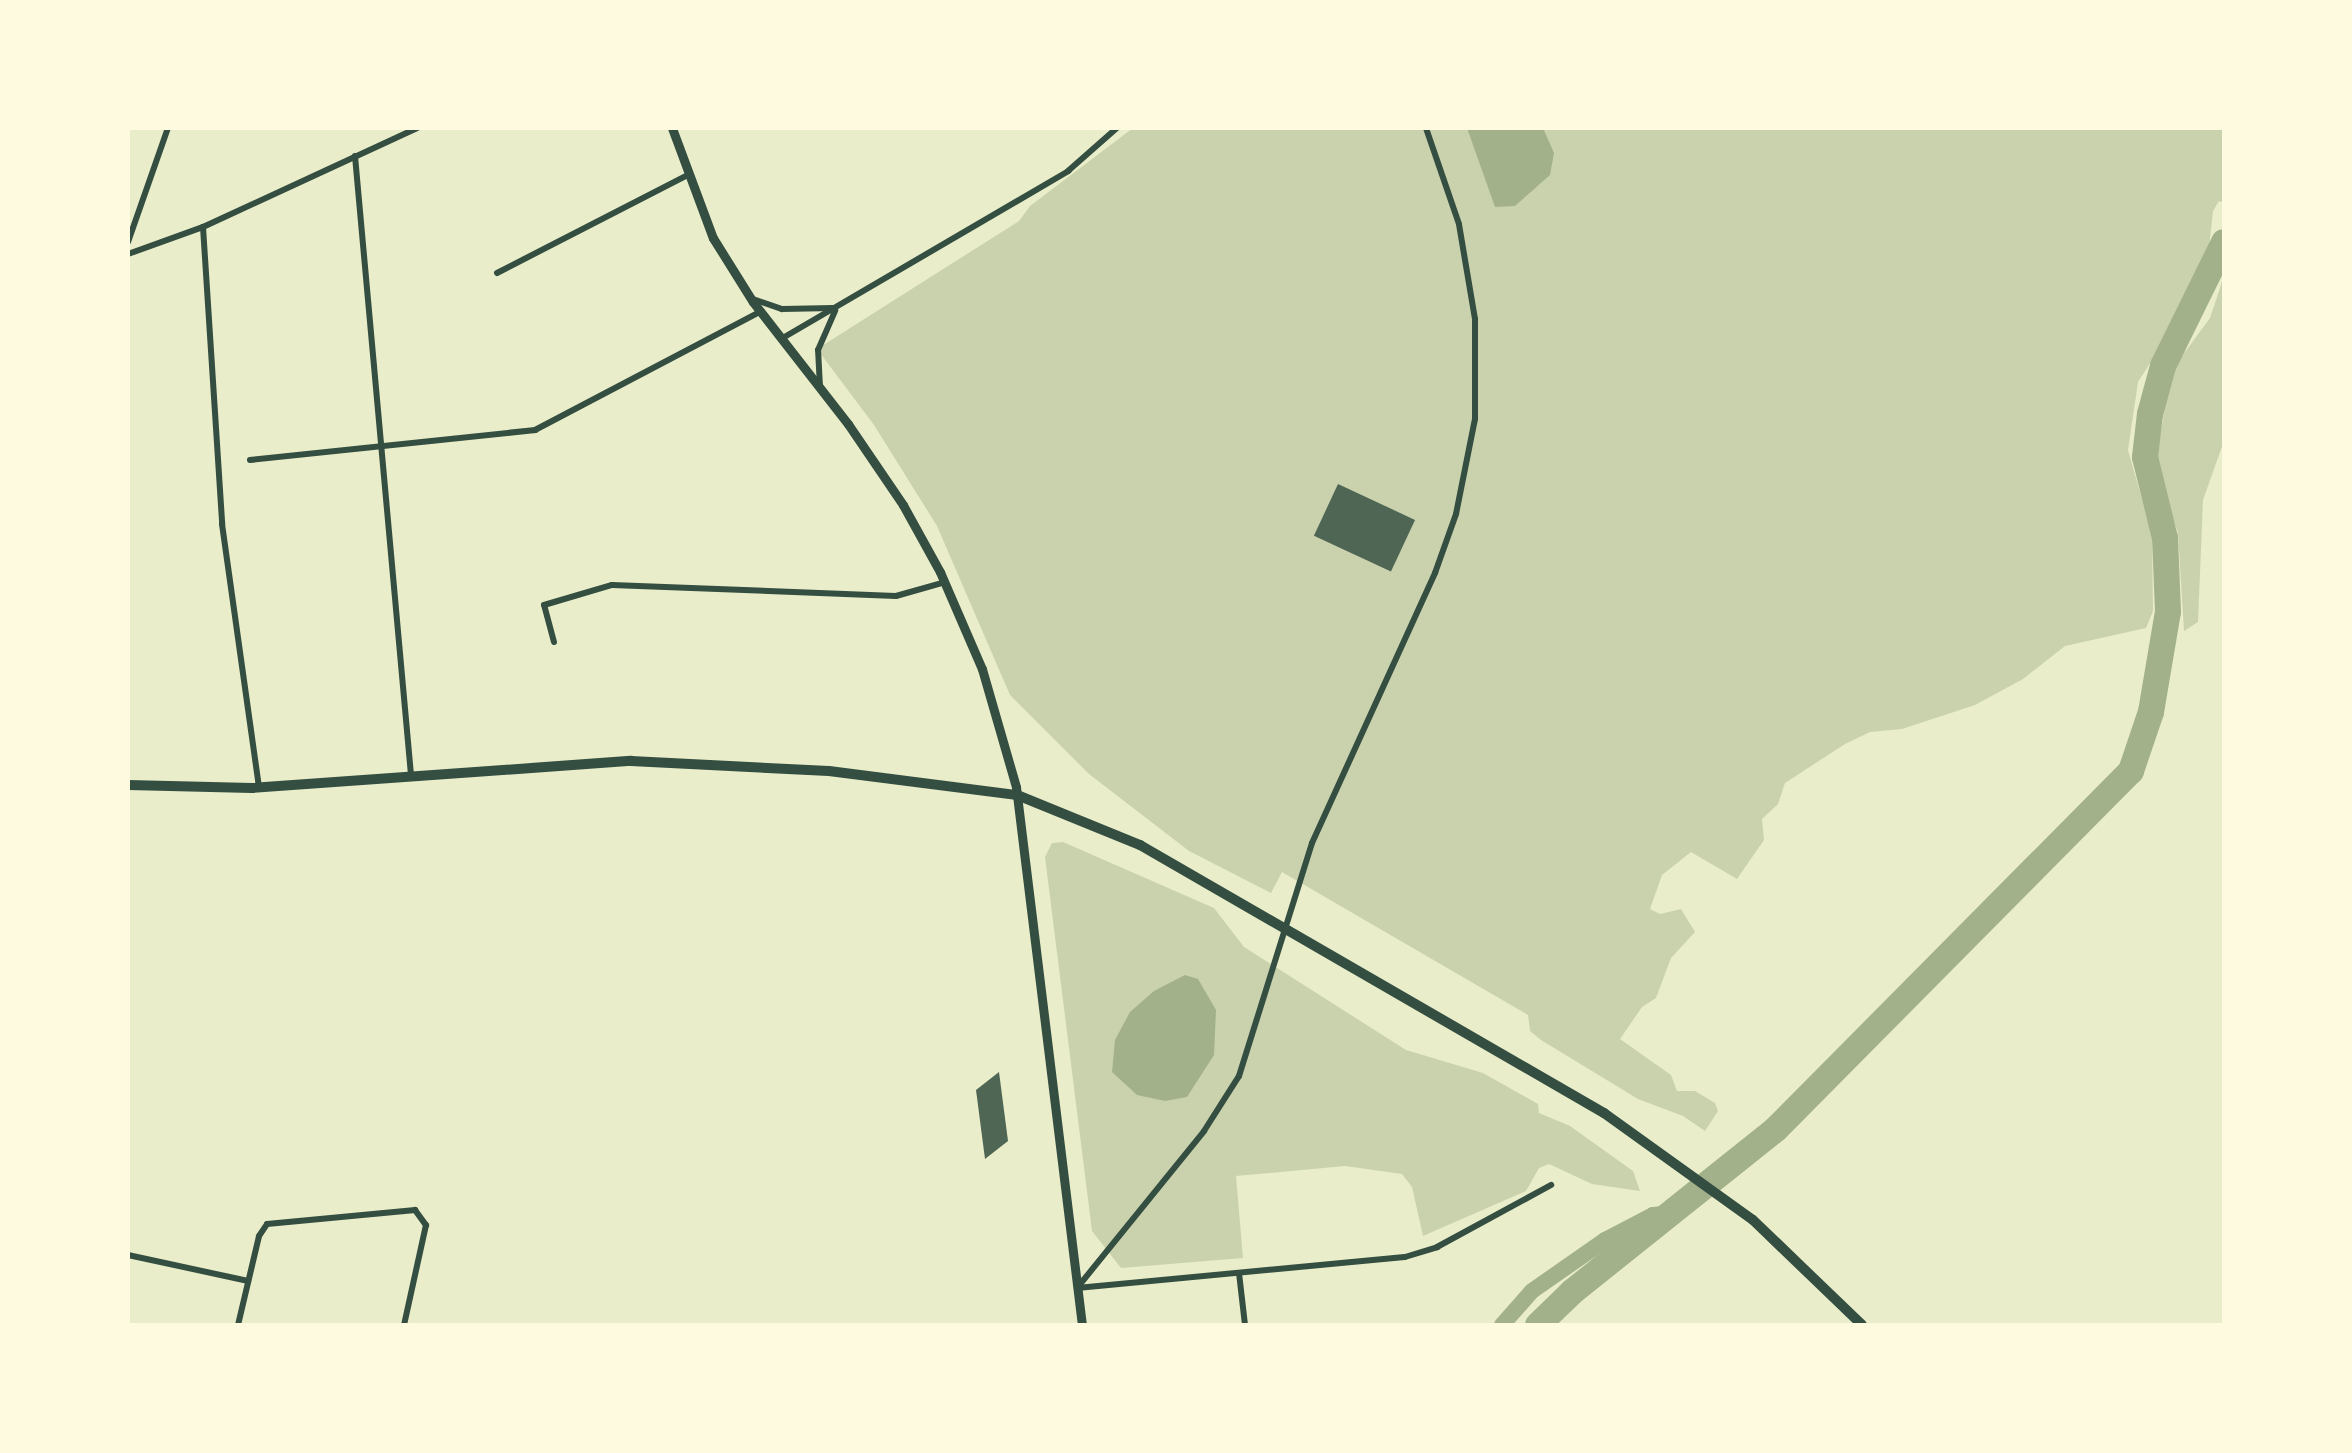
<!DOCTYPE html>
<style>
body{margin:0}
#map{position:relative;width:2352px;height:1453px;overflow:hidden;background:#e9edc9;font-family:Poppins,sans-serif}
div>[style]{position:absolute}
.green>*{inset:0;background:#cad2ad}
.water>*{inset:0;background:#a3b18a}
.canal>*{height:16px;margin:-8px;padding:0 8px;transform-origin:8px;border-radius:8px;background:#a3b18a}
.river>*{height:26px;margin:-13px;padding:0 13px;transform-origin:13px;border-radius:13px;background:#a3b18a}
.building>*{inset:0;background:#4f6655;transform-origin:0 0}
.minor>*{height:6px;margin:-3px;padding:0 3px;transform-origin:3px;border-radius:3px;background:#344e41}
.secondary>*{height:9px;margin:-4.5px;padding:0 4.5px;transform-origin:4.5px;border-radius:4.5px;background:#344e41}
.primary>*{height:10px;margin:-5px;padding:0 5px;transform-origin:5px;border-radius:5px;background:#344e41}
span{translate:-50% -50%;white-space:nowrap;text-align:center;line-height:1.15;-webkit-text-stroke:8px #fefae0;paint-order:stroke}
.frame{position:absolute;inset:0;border:130px solid #fefae0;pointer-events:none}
</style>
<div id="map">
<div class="green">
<i style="clip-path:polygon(1133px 128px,2224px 128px,2224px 203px,2219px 201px,2213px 211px,2208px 257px,2185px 309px,2138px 382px,2128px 450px,2152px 535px,2153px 611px,2146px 628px,2065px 646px,2023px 679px,1975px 705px,1902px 729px,1870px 732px,1845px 744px,1785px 783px,1778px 804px,1762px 819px,1764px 840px,1737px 879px,1691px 852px,1662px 875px,1650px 909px,1660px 914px,1681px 909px,1695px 932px,1671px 958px,1656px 998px,1642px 1007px,1620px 1039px,1671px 1075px,1677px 1091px,1695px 1091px,1715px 1103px,1718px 1111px,1705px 1131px,1683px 1116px,1638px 1099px,1541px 1040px,1530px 1031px,1528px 1015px,1282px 872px,1271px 893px,1189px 851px,1089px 774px,1010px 695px,937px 526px,874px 425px,817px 349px,1019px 221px,1030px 206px)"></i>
<i style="clip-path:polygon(2224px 276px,2224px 441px,2203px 500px,2198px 622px,2184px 631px,2178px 533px,2155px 466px,2171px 371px,2210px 318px)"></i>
<i style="clip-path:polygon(1063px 842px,1214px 908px,1244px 947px,1406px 1050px,1483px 1073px,1538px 1104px,1539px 1113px,1570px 1126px,1633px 1171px,1640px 1191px,1592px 1184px,1549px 1164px,1539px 1168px,1526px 1191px,1423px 1236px,1412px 1187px,1402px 1174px,1345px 1166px,1236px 1176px,1243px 1258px,1121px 1268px,1092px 1231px,1045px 857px,1052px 843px)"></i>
</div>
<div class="water">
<i style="clip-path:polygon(1467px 128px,1543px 128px,1554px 153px,1550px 175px,1515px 206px,1495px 207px)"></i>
<i style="clip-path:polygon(1185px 975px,1198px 979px,1216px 1010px,1214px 1055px,1187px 1097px,1165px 1101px,1137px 1095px,1112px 1072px,1115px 1040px,1130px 1012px,1154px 991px)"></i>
</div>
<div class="canal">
<i style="left:1502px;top:1325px;width:45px;rotate:-48.6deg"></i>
<i style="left:1532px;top:1291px;width:89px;rotate:-34.9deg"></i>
<i style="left:1605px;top:1240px;width:54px;rotate:-27.5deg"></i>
<i style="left:1653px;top:1215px;width:22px;rotate:-5deg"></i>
</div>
<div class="river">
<i style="left:1538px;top:1325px;width:47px;rotate:-44.1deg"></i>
<i style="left:1572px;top:1292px;width:261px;rotate:-38.6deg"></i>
<i style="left:1776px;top:1129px;width:504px;rotate:-45.24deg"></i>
<i style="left:2131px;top:771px;width:62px;rotate:-71.3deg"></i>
<i style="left:2151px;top:712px;width:101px;rotate:-80.4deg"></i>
<i style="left:2168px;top:612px;width:74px;rotate:-92.3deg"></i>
<i style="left:2165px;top:538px;width:83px;rotate:-103.9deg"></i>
<i style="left:2145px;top:457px;width:43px;rotate:-83.4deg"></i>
<i style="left:2150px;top:414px;width:50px;rotate:-74.8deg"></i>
<i style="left:2163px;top:366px;width:138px;rotate:-63.8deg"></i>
</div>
<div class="building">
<i style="left:1338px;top:484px;width:85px;height:57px;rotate:25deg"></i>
<i style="clip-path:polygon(999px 1072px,1008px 1141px,985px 1159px,976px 1090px)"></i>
</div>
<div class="minor">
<i style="left:355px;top:156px;width:622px;rotate:84.83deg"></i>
<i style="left:203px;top:227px;width:298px;rotate:86.3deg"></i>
<i style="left:222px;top:524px;width:267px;rotate:82deg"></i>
<i style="left:128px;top:242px;width:121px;rotate:-70.7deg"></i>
<i style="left:128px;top:254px;width:80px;rotate:-19.8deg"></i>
<i style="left:203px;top:227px;width:236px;rotate:-24.8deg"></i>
<i style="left:497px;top:273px;width:212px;rotate:-27.2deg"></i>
<i style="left:750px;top:298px;width:34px;rotate:19deg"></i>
<i style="left:782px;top:309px;width:51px;rotate:-1.1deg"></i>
<i style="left:781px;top:339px;width:333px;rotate:-30.3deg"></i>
<i style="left:1068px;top:171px;width:65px;rotate:-41.3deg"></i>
<i style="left:820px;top:387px;width:37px;rotate:-93deg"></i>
<i style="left:818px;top:350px;width:43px;rotate:-66.4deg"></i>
<i style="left:250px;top:460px;width:287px;rotate:-6deg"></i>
<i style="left:535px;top:430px;width:254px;rotate:-27.7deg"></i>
<i style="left:554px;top:642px;width:38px;rotate:-105deg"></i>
<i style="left:544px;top:605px;width:71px;rotate:-16.4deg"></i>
<i style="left:612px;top:585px;width:284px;rotate:2.2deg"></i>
<i style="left:896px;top:596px;width:51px;rotate:-15.9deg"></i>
<i style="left:128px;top:1255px;width:123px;rotate:12.2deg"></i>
<i style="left:1239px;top:1273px;width:52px;rotate:83.4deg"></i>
<i style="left:1077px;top:1288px;width:202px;rotate:-51deg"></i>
<i style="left:1204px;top:1131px;width:65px;rotate:-57.5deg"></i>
<i style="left:1239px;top:1076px;width:244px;rotate:-72.6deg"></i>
<i style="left:1312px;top:843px;width:297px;rotate:-65.5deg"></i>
<i style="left:1435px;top:573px;width:63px;rotate:-70.4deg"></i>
<i style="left:1456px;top:514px;width:97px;rotate:-78.7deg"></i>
<i style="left:1475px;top:419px;width:100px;rotate:-90deg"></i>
<i style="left:1475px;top:319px;width:96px;rotate:-99.6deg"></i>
<i style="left:1459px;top:224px;width:102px;rotate:-109deg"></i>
<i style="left:1077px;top:1288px;width:329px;rotate:-5.4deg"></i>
<i style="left:1405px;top:1257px;width:34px;rotate:-17deg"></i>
<i style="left:1437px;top:1247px;width:130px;rotate:-28.5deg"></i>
<i style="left:238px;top:1325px;width:91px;rotate:-76.7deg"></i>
<i style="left:259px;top:1236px;width:14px;rotate:-56deg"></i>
<i style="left:267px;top:1224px;width:149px;rotate:-5.4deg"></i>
<i style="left:415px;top:1210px;width:19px;rotate:54deg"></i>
<i style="left:426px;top:1225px;width:102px;rotate:102.4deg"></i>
</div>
<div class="secondary">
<i style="left:672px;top:128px;width:117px;rotate:69.6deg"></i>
<i style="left:713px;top:238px;width:75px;rotate:58deg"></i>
<i style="left:753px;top:302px;width:155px;rotate:52.1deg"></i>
<i style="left:848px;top:424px;width:98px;rotate:55.8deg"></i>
<i style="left:903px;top:505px;width:77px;rotate:61.1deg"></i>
<i style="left:940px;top:572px;width:106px;rotate:66.6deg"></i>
<i style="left:982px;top:669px;width:123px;rotate:73.9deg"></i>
<i style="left:1016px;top:787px;width:542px;rotate:83.01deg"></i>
</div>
<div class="primary">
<i style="left:128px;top:785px;width:124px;rotate:1.4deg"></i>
<i style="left:252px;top:788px;width:380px;rotate:-4.1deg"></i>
<i style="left:631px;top:761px;width:198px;rotate:2.9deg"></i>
<i style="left:829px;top:771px;width:190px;rotate:7.3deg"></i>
<i style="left:1017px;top:795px;width:133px;rotate:22.1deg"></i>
<i style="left:1140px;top:845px;width:536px;rotate:30.01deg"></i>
<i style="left:1604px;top:1113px;width:183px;rotate:35.7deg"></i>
<i style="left:1753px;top:1220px;width:151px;rotate:43.9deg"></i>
</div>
<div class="frame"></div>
</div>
